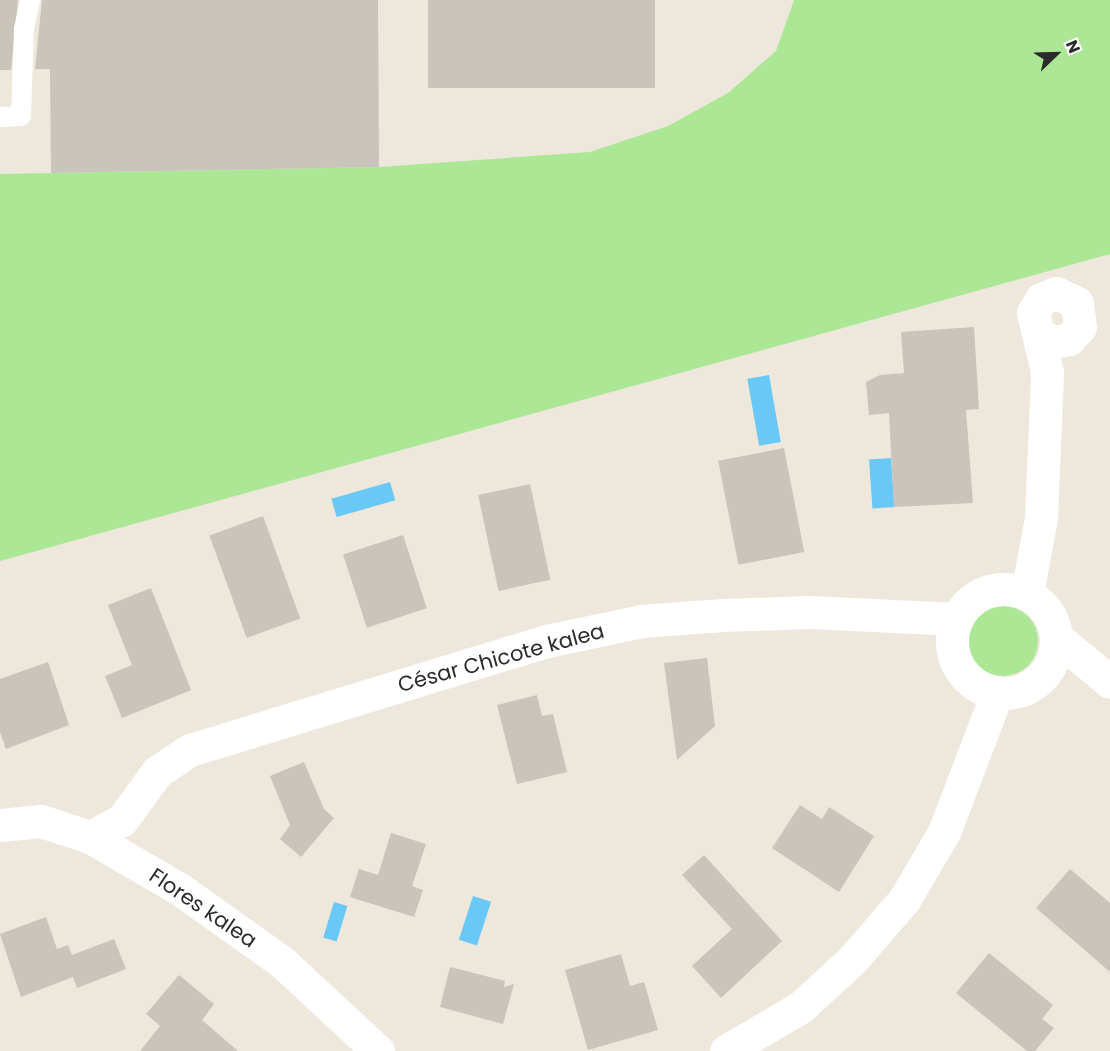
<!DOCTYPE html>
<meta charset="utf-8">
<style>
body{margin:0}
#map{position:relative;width:1110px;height:1051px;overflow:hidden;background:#eee7dc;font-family:Poppins,sans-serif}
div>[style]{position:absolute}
.green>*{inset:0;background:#ace796}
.round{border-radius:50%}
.water>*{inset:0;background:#69c8f5;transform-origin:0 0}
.building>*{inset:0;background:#c9c4bc;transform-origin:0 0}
.service>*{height:20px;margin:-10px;padding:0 10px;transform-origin:10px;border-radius:10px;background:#fff}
.minor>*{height:33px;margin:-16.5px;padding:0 16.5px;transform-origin:16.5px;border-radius:16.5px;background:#fff}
.minor>.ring{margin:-16.5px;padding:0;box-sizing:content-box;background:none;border:33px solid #fff;border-radius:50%}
span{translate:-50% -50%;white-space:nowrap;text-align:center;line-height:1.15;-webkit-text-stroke:4.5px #fff;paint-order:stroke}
.street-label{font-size:21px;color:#2b2b2b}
.north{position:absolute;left:1026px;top:24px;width:60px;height:60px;-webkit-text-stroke:4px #fff;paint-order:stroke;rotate:67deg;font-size:16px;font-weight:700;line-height:24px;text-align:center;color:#2b2b2b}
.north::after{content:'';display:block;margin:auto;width:21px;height:27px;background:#2b2b2b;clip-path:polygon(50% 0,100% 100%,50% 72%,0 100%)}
</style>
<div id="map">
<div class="green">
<i style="clip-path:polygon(794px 0,1110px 0,1110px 254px,0 561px,0 174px,379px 167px,590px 152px,668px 126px,728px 93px,776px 51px)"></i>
<i class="round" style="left:968px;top:606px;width:70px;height:70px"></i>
</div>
<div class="water">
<i style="left:769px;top:375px;width:68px;height:22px;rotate:80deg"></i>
<i style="left:891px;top:458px;width:49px;height:22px;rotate:86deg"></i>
<i style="left:390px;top:482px;width:19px;height:61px;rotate:74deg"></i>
<i style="left:473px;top:896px;width:19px;height:46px;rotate:18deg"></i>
<i style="left:334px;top:902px;width:14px;height:37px;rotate:17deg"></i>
</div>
<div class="building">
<i style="clip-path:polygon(0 0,18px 0,11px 70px,0 70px)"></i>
<i style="clip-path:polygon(42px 0,378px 0,379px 167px,51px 173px,50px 69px,35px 69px)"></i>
<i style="left:428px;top:0;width:227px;height:88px"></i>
<i style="clip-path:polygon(974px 327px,979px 409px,966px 410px,973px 503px,894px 507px,889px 413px,869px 415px,866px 382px,880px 375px,904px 373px,901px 332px)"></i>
<i style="left:784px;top:448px;width:106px;height:67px;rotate:79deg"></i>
<i style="left:530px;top:484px;width:98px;height:53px;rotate:78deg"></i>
<i style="left:263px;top:516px;width:109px;height:57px;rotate:70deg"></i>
<i style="left:403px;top:535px;width:77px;height:63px;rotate:72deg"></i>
<i style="clip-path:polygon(151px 588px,191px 690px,122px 718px,105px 676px,132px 665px,108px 605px)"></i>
<i style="clip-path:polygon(707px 658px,715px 726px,677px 760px,664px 663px)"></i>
<i style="clip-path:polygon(48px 662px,69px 725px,6px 749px,0 732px,0 679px)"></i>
<i style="clip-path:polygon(537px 695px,542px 716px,553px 714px,567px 772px,517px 784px,497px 705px)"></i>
<i style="clip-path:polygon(304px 762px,324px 809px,334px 818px,301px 857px,280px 839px,290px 825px,270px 776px)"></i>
<i style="clip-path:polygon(800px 805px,822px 819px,829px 807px,874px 836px,839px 892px,772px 848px)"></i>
<i style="clip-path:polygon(391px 833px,426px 844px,412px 886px,423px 890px,414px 917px,350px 897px,359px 869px,378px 875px)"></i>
<i style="clip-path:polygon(704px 855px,782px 941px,721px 998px,692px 966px,732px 929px,682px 875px)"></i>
<i style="clip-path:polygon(1070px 869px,1110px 903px,1110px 972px,1036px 908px)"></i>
<i style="clip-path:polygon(46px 917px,57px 949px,68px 945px,72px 955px,114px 939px,126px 969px,77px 988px,73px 977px,21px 997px,0 934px)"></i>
<i style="clip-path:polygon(989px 953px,1053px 1005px,1042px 1019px,1054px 1028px,1035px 1051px,1027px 1051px,956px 993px)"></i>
<i style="clip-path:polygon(621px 954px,630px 986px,644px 982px,658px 1030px,588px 1050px,565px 970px)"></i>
<i style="clip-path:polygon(450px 967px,505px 981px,504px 987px,514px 984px,503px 1024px,440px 1007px)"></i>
<i style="clip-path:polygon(179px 975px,214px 1004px,202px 1020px,238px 1051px,140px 1051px,160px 1026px,146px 1014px)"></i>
</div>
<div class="service">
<i style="left:0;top:117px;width:21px;rotate:-3deg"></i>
<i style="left:21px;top:116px;width:87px;rotate:-88deg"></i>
<i style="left:24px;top:29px;width:30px;rotate:-78deg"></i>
</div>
<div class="minor">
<i class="ring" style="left:952px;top:589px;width:71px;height:71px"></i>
<i style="left:1027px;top:594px;width:77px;rotate:-79.6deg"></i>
<i style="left:1041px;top:518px;width:146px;rotate:-87.6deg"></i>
<i style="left:1047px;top:372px;width:61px;rotate:-103.3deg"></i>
<i style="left:1033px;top:313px;width:16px;rotate:-60deg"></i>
<i style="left:1041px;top:299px;width:16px;rotate:-22deg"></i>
<i style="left:1056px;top:293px;width:23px;rotate:25deg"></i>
<i style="left:1077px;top:303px;width:24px;rotate:83deg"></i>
<i style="left:1080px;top:327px;width:16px;rotate:133deg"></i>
<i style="left:1069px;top:339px;width:15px;rotate:169deg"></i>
<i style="left:1054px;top:342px;width:16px;rotate:-153deg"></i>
<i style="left:1056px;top:637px;width:70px;rotate:39.8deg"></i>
<i style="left:0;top:825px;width:41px;rotate:-5.6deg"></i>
<i style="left:41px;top:821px;width:52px;rotate:18.1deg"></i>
<i style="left:90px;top:837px;width:102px;rotate:30.1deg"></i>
<i style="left:178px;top:888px;width:128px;rotate:35.4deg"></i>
<i style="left:282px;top:962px;width:131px;rotate:42.8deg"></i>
<i style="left:90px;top:837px;width:36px;rotate:-28deg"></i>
<i style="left:122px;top:820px;width:59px;rotate:-53.9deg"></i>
<i style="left:157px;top:772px;width:40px;rotate:-34deg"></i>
<i style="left:190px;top:750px;width:373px;rotate:-17deg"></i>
<i style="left:547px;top:641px;width:96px;rotate:-12deg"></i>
<i style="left:641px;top:621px;width:82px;rotate:-4.2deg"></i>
<i style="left:723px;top:615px;width:87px;rotate:-2deg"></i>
<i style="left:810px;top:612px;width:147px;rotate:2.7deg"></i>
<i style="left:726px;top:1051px;width:87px;rotate:-30.4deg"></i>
<i style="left:801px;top:1007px;width:71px;rotate:-42.7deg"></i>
<i style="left:853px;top:959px;width:78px;rotate:-49.2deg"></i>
<i style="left:904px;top:900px;width:79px;rotate:-59.5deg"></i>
<i style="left:944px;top:832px;width:149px;rotate:-69.1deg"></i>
</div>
<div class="street-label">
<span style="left:501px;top:658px;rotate:-15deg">César Chicote kalea</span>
<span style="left:203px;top:908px;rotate:34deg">Flores kalea</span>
</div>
<div class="north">N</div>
</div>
